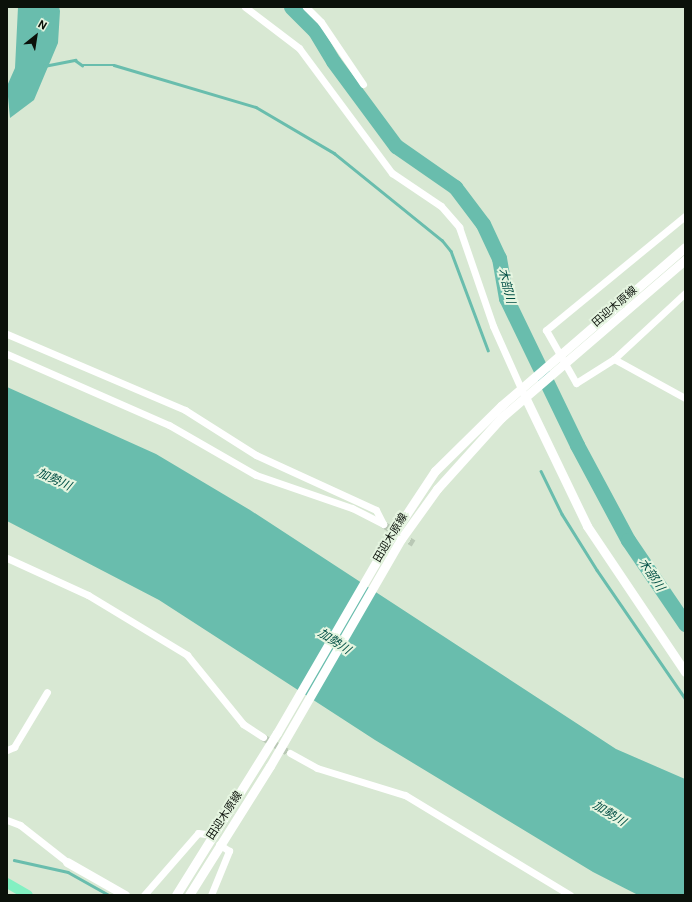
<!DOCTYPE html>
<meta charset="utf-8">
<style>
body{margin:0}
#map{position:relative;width:692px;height:902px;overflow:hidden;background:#d8e8d3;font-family:Roboto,"Noto Sans JP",sans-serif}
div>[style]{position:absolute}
.water>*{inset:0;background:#69bdad}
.stream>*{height:2.5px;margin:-1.25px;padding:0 1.25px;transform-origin:1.25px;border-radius:1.25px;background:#69bdad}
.river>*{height:15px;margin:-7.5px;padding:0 7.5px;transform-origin:7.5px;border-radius:7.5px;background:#69bdad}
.street-tunnel>*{height:7px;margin-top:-3.5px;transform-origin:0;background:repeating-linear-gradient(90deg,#b9c8b5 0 7px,transparent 0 10.5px)}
.street>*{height:7px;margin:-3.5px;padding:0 3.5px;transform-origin:3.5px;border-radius:3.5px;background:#fff}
.secondary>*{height:9px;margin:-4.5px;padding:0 4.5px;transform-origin:4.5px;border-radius:4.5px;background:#fff}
.primary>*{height:10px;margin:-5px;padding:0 5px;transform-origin:5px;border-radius:5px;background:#83f0c2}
span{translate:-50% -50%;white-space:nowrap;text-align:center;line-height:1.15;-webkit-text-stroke:4px #e5f5e0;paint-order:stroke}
.street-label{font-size:11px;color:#0b110a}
.water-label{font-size:12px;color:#004e44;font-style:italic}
.frame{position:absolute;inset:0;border:8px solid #0b110a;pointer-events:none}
.north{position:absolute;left:16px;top:16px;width:40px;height:40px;-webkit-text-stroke:3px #e5f5e0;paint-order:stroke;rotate:30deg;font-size:11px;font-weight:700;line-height:16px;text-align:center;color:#0b110a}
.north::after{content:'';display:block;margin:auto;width:14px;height:18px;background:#0b110a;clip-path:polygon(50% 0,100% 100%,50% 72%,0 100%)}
</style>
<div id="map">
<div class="water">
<i style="clip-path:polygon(18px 7px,59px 7px,60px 11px,58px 43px,34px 100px,10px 118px,7px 86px,15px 68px)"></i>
<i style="clip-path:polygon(7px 387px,156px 454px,250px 510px,616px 749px,685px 779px,685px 895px,638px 895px,593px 872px,375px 740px,159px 600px,7px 521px)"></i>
</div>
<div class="stream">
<i style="left:44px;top:66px;width:32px;rotate:-11deg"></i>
<i style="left:75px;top:60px;width:9px;rotate:36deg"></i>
<i style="left:82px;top:65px;width:32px"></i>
<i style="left:114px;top:65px;width:148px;rotate:16.5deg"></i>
<i style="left:256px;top:107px;width:91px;rotate:30.5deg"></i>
<i style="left:334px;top:153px;width:139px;rotate:38.9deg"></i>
<i style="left:442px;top:240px;width:14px;rotate:51deg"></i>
<i style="left:451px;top:251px;width:106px;rotate:69.5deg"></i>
<i style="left:541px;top:471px;width:48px;rotate:64deg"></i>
<i style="left:562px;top:514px;width:66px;rotate:58deg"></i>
<i style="left:597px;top:570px;width:155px;rotate:55.5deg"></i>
<i style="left:14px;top:860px;width:55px;rotate:12.5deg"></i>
<i style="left:68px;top:872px;width:47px;rotate:29.3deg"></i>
</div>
<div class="river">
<i style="left:291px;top:7px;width:34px;rotate:45deg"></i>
<i style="left:315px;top:31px;width:35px;rotate:59deg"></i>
<i style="left:333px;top:61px;width:106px;rotate:53.5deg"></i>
<i style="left:396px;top:146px;width:72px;rotate:34.8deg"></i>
<i style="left:455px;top:187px;width:46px;rotate:52.9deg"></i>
<i style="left:483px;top:224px;width:38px;rotate:65deg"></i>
<i style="left:499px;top:258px;width:41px;rotate:80.1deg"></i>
<i style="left:506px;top:298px;width:163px;rotate:64.2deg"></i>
<i style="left:577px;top:445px;width:108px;rotate:61.8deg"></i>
<i style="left:628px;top:540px;width:102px;rotate:55.8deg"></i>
</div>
<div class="street-tunnel">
<i style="left:383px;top:524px;width:36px;rotate:32deg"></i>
<i style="left:263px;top:737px;width:31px;rotate:31deg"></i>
</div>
<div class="street">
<i style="left:245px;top:7px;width:68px;rotate:37.2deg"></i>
<i style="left:299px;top:48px;width:156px;rotate:53.4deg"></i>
<i style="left:392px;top:173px;width:59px;rotate:34deg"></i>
<i style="left:441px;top:206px;width:28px;rotate:49deg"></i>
<i style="left:459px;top:227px;width:105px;rotate:71deg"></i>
<i style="left:493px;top:326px;width:73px;rotate:65.9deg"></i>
<i style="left:306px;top:7px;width:21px;rotate:45deg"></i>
<i style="left:321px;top:22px;width:75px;rotate:55.9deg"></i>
<i style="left:685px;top:216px;width:180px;rotate:140.6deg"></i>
<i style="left:546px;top:330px;width:61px;rotate:60.5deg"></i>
<i style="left:576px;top:383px;width:45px;rotate:-32.3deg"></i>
<i style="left:614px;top:359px;width:97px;rotate:-42.9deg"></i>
<i style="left:7px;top:334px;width:194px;rotate:23.1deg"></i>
<i style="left:185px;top:410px;width:84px;rotate:32.4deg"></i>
<i style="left:256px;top:455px;width:132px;rotate:24.6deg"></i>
<i style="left:376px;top:510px;width:16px;rotate:63deg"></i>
<i style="left:7px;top:354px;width:177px;rotate:23.7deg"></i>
<i style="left:169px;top:425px;width:100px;rotate:29.9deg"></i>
<i style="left:256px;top:475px;width:102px;rotate:19deg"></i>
<i style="left:352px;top:508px;width:35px;rotate:27deg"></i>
<i style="left:614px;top:359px;width:81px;rotate:28.8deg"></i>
<i style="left:7px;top:558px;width:89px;rotate:24.6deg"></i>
<i style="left:88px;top:595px;width:116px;rotate:31.2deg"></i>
<i style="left:187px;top:655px;width:89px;rotate:50.9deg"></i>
<i style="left:243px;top:724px;width:24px;rotate:33deg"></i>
<i style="left:7px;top:750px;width:8px;rotate:-23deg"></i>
<i style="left:14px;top:747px;width:64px;rotate:-59deg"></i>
<i style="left:290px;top:753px;width:31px;rotate:29deg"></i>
<i style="left:317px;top:768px;width:92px;rotate:17.1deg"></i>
<i style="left:405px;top:795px;width:193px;rotate:31.2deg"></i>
<i style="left:7px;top:820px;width:14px;rotate:21deg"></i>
<i style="left:20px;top:825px;width:60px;rotate:38.2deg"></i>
<i style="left:144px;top:895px;width:82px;rotate:-48.9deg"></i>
<i style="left:198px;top:833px;width:15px;rotate:8deg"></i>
<i style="left:211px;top:895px;width:48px;rotate:-67.8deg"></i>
<i style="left:229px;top:851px;width:12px;rotate:-145deg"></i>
</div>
<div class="secondary">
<i style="left:526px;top:399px;width:141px;rotate:64.3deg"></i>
<i style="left:587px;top:526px;width:176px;rotate:56.1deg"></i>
<i style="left:67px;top:862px;width:67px;rotate:29.6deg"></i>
<i style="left:176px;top:895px;width:191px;rotate:-58.1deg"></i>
<i style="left:277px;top:733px;width:217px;rotate:-59.9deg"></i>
<i style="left:386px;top:545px;width:89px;rotate:-56.5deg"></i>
<i style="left:435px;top:471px;width:93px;rotate:-44.6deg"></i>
<i style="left:501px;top:406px;width:243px;rotate:-40.8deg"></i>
<i style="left:189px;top:895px;width:152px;rotate:-57.9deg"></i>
<i style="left:270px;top:766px;width:262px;rotate:-60deg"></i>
<i style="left:401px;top:539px;width:62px;rotate:-54.2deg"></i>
<i style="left:437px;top:489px;width:96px;rotate:-48deg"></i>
<i style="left:501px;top:418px;width:243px;rotate:-40.7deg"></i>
</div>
<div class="primary">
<i style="left:7px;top:883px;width:24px;rotate:30deg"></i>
</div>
<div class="street-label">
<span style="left:615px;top:307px;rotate:-41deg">田迎木原線</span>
<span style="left:391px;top:538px;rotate:-59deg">田迎木原線</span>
<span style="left:225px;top:816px;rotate:-57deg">田迎木原線</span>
</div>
<div class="water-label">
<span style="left:506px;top:286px;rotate:76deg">木部川</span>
<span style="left:54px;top:480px;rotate:25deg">加勢川</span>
<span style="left:651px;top:575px;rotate:56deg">木部川</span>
<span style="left:334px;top:642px;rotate:33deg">加勢川</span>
<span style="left:609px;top:814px;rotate:32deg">加勢川</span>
</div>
<div class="frame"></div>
<div class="north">N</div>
</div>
